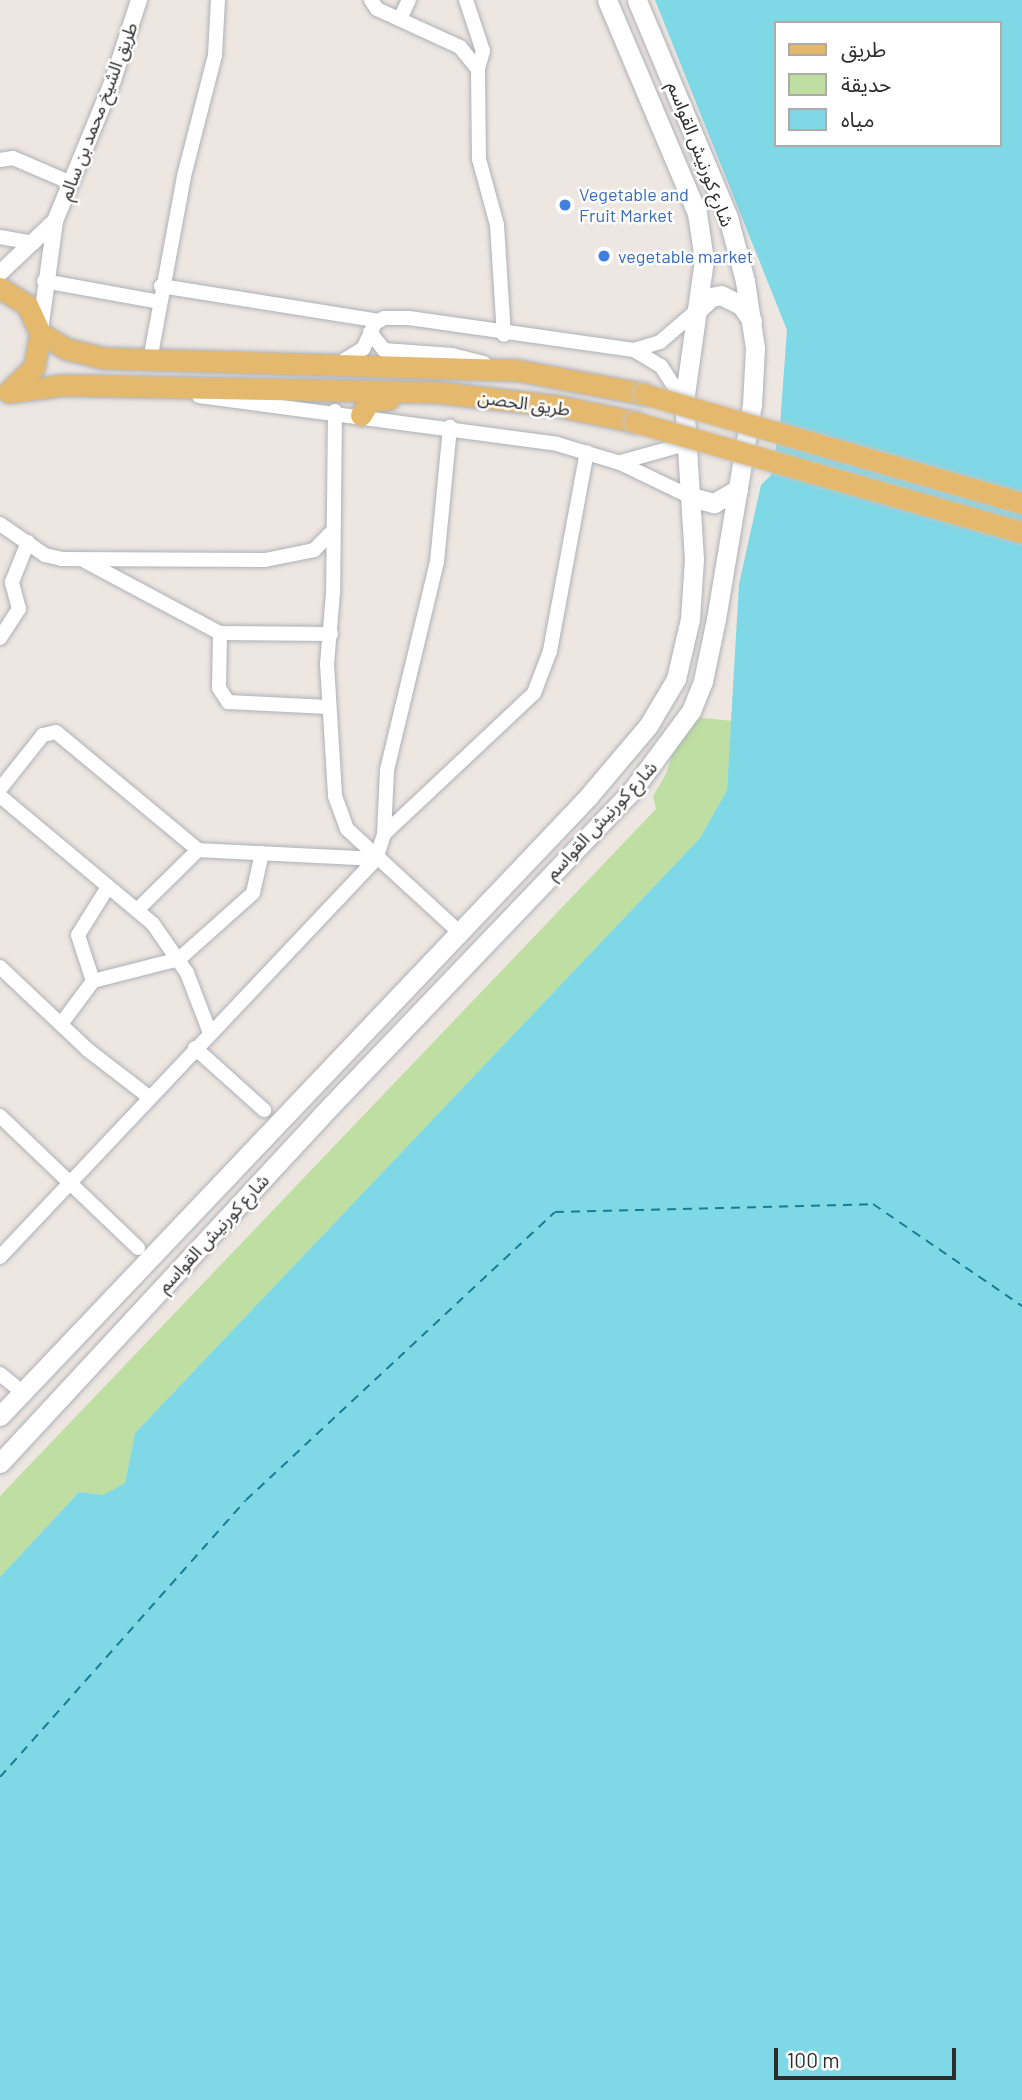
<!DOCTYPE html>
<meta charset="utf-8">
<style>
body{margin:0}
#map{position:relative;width:1022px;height:2100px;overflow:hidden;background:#ede6e1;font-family:Barlow,"Noto Sans Arabic",sans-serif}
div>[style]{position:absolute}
.green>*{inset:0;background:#bfdea2}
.water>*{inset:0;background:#7ed8e5}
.ferry>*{height:2px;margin-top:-1px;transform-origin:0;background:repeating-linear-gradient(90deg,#1a7b94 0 9px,transparent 0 16px)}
.roads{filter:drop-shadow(0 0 2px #adb1b8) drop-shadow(0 0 2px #adb1b8)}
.minor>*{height:14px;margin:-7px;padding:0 7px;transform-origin:7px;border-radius:7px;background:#fff}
.tertiary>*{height:16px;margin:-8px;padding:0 8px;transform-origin:8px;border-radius:8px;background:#fff}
.secondary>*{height:19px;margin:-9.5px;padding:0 9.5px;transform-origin:9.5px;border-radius:9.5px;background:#fff}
.primary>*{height:21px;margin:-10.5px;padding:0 10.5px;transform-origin:10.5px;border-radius:10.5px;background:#e5b96d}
.bridges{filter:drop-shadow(0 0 2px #c4c4c4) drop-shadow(0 0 2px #c4c4c4)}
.primary-bridge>*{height:21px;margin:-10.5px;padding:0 10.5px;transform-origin:10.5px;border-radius:10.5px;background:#e5b96d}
.dots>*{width:19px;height:19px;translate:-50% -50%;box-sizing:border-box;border:4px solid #fff;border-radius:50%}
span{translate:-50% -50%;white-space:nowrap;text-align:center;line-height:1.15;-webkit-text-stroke:5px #fff;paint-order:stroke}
.street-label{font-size:18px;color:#2d2d2d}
.shop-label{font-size:18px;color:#366cbe}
.left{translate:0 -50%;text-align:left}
.legend{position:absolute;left:774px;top:21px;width:228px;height:126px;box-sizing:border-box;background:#fff;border:2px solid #ababab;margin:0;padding:9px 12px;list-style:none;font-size:21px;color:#2d2d2d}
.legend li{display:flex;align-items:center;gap:14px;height:35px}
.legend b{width:35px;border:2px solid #ababab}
.scale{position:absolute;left:774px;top:2048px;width:182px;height:32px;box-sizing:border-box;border:4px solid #2d2d2d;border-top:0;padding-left:9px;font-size:21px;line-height:24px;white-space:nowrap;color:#2d2d2d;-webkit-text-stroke:5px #fff;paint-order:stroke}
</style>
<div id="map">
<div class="green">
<i style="clip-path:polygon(685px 716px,732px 721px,727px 790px,700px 838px,135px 1433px,125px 1483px,103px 1495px,79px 1492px,0 1577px,0 1496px,656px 809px,653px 796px,666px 774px)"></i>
</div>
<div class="water">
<i style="clip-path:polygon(evenodd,655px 0,1022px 0,1022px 2100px,0 2100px,0 1577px,79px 1492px,103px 1495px,125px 1483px,135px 1433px,700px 838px,727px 790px,739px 584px,761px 485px,771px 475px,780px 425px,787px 330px,655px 0,775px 23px,999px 23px,999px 145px,775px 145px,775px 23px)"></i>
</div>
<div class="ferry">
<i style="left:0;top:1777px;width:370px;rotate:-48.4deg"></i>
<i style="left:246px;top:1500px;width:422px;rotate:-43deg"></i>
<i style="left:555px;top:1212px;width:318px;rotate:-1.4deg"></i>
<i style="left:873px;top:1204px;width:181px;rotate:34.4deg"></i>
</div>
<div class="roads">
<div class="minor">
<i style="left:371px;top:0;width:11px;rotate:56deg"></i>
<i style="left:377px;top:9px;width:91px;rotate:24.6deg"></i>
<i style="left:460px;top:47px;width:28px;rotate:51deg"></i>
<i style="left:478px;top:69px;width:90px;rotate:89.4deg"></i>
<i style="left:479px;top:159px;width:68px;rotate:74.7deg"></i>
<i style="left:497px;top:225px;width:110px;rotate:86.4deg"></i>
<i style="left:466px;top:0;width:54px;rotate:71.6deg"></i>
<i style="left:483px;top:51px;width:19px;rotate:106deg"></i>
<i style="left:400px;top:19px;width:21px;rotate:-65deg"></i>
<i style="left:0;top:160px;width:13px;rotate:-9deg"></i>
<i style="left:13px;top:158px;width:63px;rotate:23.3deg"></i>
<i style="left:0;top:237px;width:34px;rotate:10deg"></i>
<i style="left:44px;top:281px;width:117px;rotate:10.3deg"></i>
<i style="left:161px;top:286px;width:221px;rotate:9.1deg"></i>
<i style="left:370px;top:332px;width:23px;rotate:52deg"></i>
<i style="left:384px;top:350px;width:68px;rotate:4.2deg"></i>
<i style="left:452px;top:355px;width:33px;rotate:14deg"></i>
<i style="left:634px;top:350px;width:27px;rotate:-17deg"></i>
<i style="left:660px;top:342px;width:48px;rotate:-40.7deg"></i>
<i style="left:150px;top:360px;width:187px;rotate:-79.5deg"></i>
<i style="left:184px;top:176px;width:125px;rotate:-75.6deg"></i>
<i style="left:215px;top:55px;width:55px;rotate:-86.9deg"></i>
<i style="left:341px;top:362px;width:26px;rotate:-31deg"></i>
<i style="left:363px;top:349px;width:29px;rotate:-65deg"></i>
<i style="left:375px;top:323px;width:10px;rotate:-29deg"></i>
<i style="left:384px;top:318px;width:25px"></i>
<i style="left:409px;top:318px;width:227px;rotate:8.1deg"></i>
<i style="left:634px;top:350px;width:31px;rotate:31deg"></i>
<i style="left:661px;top:366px;width:43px;rotate:57.4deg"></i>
<i style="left:199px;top:396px;width:361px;rotate:7.6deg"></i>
<i style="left:557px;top:444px;width:66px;rotate:16.8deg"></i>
<i style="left:620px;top:463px;width:79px;rotate:25.6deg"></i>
<i style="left:335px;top:411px;width:182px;rotate:90.6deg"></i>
<i style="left:333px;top:593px;width:71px;rotate:94.8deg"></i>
<i style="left:327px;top:664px;width:132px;rotate:86.5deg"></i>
<i style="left:335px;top:796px;width:35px;rotate:70deg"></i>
<i style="left:347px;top:829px;width:155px;rotate:42.6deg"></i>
<i style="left:621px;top:462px;width:66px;rotate:-15.7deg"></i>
<i style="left:0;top:524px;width:55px;rotate:34.6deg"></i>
<i style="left:45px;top:555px;width:17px;rotate:13deg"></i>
<i style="left:62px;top:559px;width:203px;rotate:0.3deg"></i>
<i style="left:265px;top:560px;width:50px;rotate:-11.5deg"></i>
<i style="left:314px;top:550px;width:25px;rotate:-45deg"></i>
<i style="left:85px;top:561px;width:153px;rotate:28.1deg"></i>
<i style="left:220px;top:633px;width:111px;rotate:0.5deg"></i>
<i style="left:220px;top:633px;width:55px;rotate:91deg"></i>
<i style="left:219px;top:688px;width:17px;rotate:57deg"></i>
<i style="left:228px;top:702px;width:100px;rotate:2.9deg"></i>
<i style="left:0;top:638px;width:35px;rotate:-57deg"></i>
<i style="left:19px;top:609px;width:28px;rotate:-105deg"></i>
<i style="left:12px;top:582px;width:43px;rotate:-68.2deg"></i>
<i style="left:0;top:789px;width:69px;rotate:-51.5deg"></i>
<i style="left:43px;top:735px;width:13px;rotate:-13deg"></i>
<i style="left:56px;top:732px;width:185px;rotate:39.7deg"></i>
<i style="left:198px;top:850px;width:178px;rotate:2.9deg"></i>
<i style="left:0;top:796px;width:199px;rotate:39.9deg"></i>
<i style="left:153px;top:924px;width:60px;rotate:55.2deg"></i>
<i style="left:187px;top:973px;width:64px;rotate:69deg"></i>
<i style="left:384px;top:834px;width:64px;rotate:-87.3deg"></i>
<i style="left:387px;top:770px;width:214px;rotate:-76.5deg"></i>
<i style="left:437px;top:562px;width:136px;rotate:-84.5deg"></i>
<i style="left:137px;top:910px;width:86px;rotate:-44.5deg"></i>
<i style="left:0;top:967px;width:121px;rotate:43.3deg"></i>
<i style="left:88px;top:1050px;width:77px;rotate:37.6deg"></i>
<i style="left:93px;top:981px;width:48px;rotate:-108.1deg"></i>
<i style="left:78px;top:935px;width:57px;rotate:-58deg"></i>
<i style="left:61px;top:1024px;width:54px;rotate:-53.3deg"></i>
<i style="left:93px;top:981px;width:89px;rotate:-14.3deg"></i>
<i style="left:179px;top:959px;width:99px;rotate:-41.7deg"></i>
<i style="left:253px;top:893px;width:41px;rotate:-77.3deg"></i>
<i style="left:195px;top:1048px;width:93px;rotate:41.9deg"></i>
<i style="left:0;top:1116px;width:191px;rotate:43.7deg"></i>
<i style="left:0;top:1257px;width:548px;rotate:-46.63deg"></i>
<i style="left:376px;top:859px;width:26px;rotate:-72deg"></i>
<i style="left:384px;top:834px;width:206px;rotate:-43.2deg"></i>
<i style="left:534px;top:693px;width:45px;rotate:-69.1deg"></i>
<i style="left:550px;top:651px;width:202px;rotate:-79.5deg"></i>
<i style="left:0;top:1374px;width:28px;rotate:39deg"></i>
</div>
<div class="tertiary">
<i style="left:0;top:273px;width:76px;rotate:-43.4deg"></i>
<i style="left:40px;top:331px;width:111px;rotate:-82.2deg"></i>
<i style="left:55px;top:221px;width:152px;rotate:-67.6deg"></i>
<i style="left:113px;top:80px;width:84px;rotate:-72deg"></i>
</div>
<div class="secondary">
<i style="left:696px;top:311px;width:21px;rotate:-43deg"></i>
<i style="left:711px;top:297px;width:10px;rotate:-11deg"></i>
<i style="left:721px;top:295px;width:22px;rotate:27deg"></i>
<i style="left:741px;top:305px;width:19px;rotate:55deg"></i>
<i style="left:691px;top:497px;width:24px;rotate:15deg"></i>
<i style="left:714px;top:503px;width:28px;rotate:-30deg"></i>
<i style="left:0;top:1416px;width:854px;rotate:-46.47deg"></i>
<i style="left:588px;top:797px;width:93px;rotate:-49.8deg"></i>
<i style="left:648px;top:726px;width:55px;rotate:-59.2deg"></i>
<i style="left:676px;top:679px;width:62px;rotate:-76.9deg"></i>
<i style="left:690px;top:619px;width:60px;rotate:-86.2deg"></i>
<i style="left:694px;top:559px;width:157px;rotate:-93.6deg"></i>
<i style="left:684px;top:402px;width:143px;rotate:-82deg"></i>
<i style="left:704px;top:260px;width:48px;rotate:-98.5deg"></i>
<i style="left:697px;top:213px;width:231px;rotate:-112.9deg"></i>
<i style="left:0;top:1463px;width:474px;rotate:-47.2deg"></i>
<i style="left:322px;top:1115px;width:447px;rotate:-46.3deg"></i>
<i style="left:631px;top:792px;width:101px;rotate:-53.5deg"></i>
<i style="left:691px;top:711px;width:32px;rotate:-68deg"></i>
<i style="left:703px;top:681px;width:63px;rotate:-78.2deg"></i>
<i style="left:716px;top:619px;width:217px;rotate:-80.5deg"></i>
<i style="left:752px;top:405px;width:57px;rotate:-87deg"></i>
<i style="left:755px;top:348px;width:68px;rotate:-98.5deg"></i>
<i style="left:745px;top:281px;width:66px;rotate:-104.9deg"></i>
<i style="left:728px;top:217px;width:235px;rotate:-112.8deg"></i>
</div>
<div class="primary">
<i style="left:0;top:288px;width:32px;rotate:32deg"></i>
<i style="left:27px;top:305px;width:31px;rotate:65deg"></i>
<i style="left:40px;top:333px;width:35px;rotate:100deg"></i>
<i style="left:34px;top:367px;width:36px;rotate:136deg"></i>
<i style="left:40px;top:333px;width:31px;rotate:31deg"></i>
<i style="left:67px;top:349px;width:36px;rotate:14deg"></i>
<i style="left:102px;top:358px;width:414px;rotate:1.7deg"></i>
<i style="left:516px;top:370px;width:130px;rotate:10.6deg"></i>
<i style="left:10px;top:392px;width:53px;rotate:-7.5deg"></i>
<i style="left:63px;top:385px;width:372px;rotate:1.1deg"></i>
<i style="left:435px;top:392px;width:124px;rotate:6.5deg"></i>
<i style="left:558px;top:406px;width:79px;rotate:11.7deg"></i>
<i style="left:361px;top:415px;width:16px;rotate:-60deg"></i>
<i style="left:369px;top:401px;width:20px;rotate:-6deg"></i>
</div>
</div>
<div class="bridges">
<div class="primary-bridge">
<i style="left:644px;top:394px;width:393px;rotate:16.1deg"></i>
<i style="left:635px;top:422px;width:402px;rotate:15.9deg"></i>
</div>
</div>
<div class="dots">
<i style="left:565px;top:205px;background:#3f7fe0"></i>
<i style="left:604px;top:256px;background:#3f7fe0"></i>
</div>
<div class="street-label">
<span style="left:98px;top:111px;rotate:-69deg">طريق الشيخ محمد بن سالم</span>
<span style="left:701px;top:154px;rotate:69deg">شارع كورنيش القواسم</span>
<span style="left:524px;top:403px;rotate:8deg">طريق الحصن</span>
<span style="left:601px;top:820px;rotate:-47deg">شارع كورنيش القواسم</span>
<span style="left:213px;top:1233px;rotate:-47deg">شارع كورنيش القواسم</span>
</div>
<div class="shop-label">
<span class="left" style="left:579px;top:205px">Vegetable and<br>Fruit Market</span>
<span class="left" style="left:618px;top:256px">vegetable market</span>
</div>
<ul class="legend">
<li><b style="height:9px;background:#e5b96d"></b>طريق</li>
<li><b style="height:19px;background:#bfdea2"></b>حديقة</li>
<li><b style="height:19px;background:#7ed8e5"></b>مياه</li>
</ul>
<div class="scale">100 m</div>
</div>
